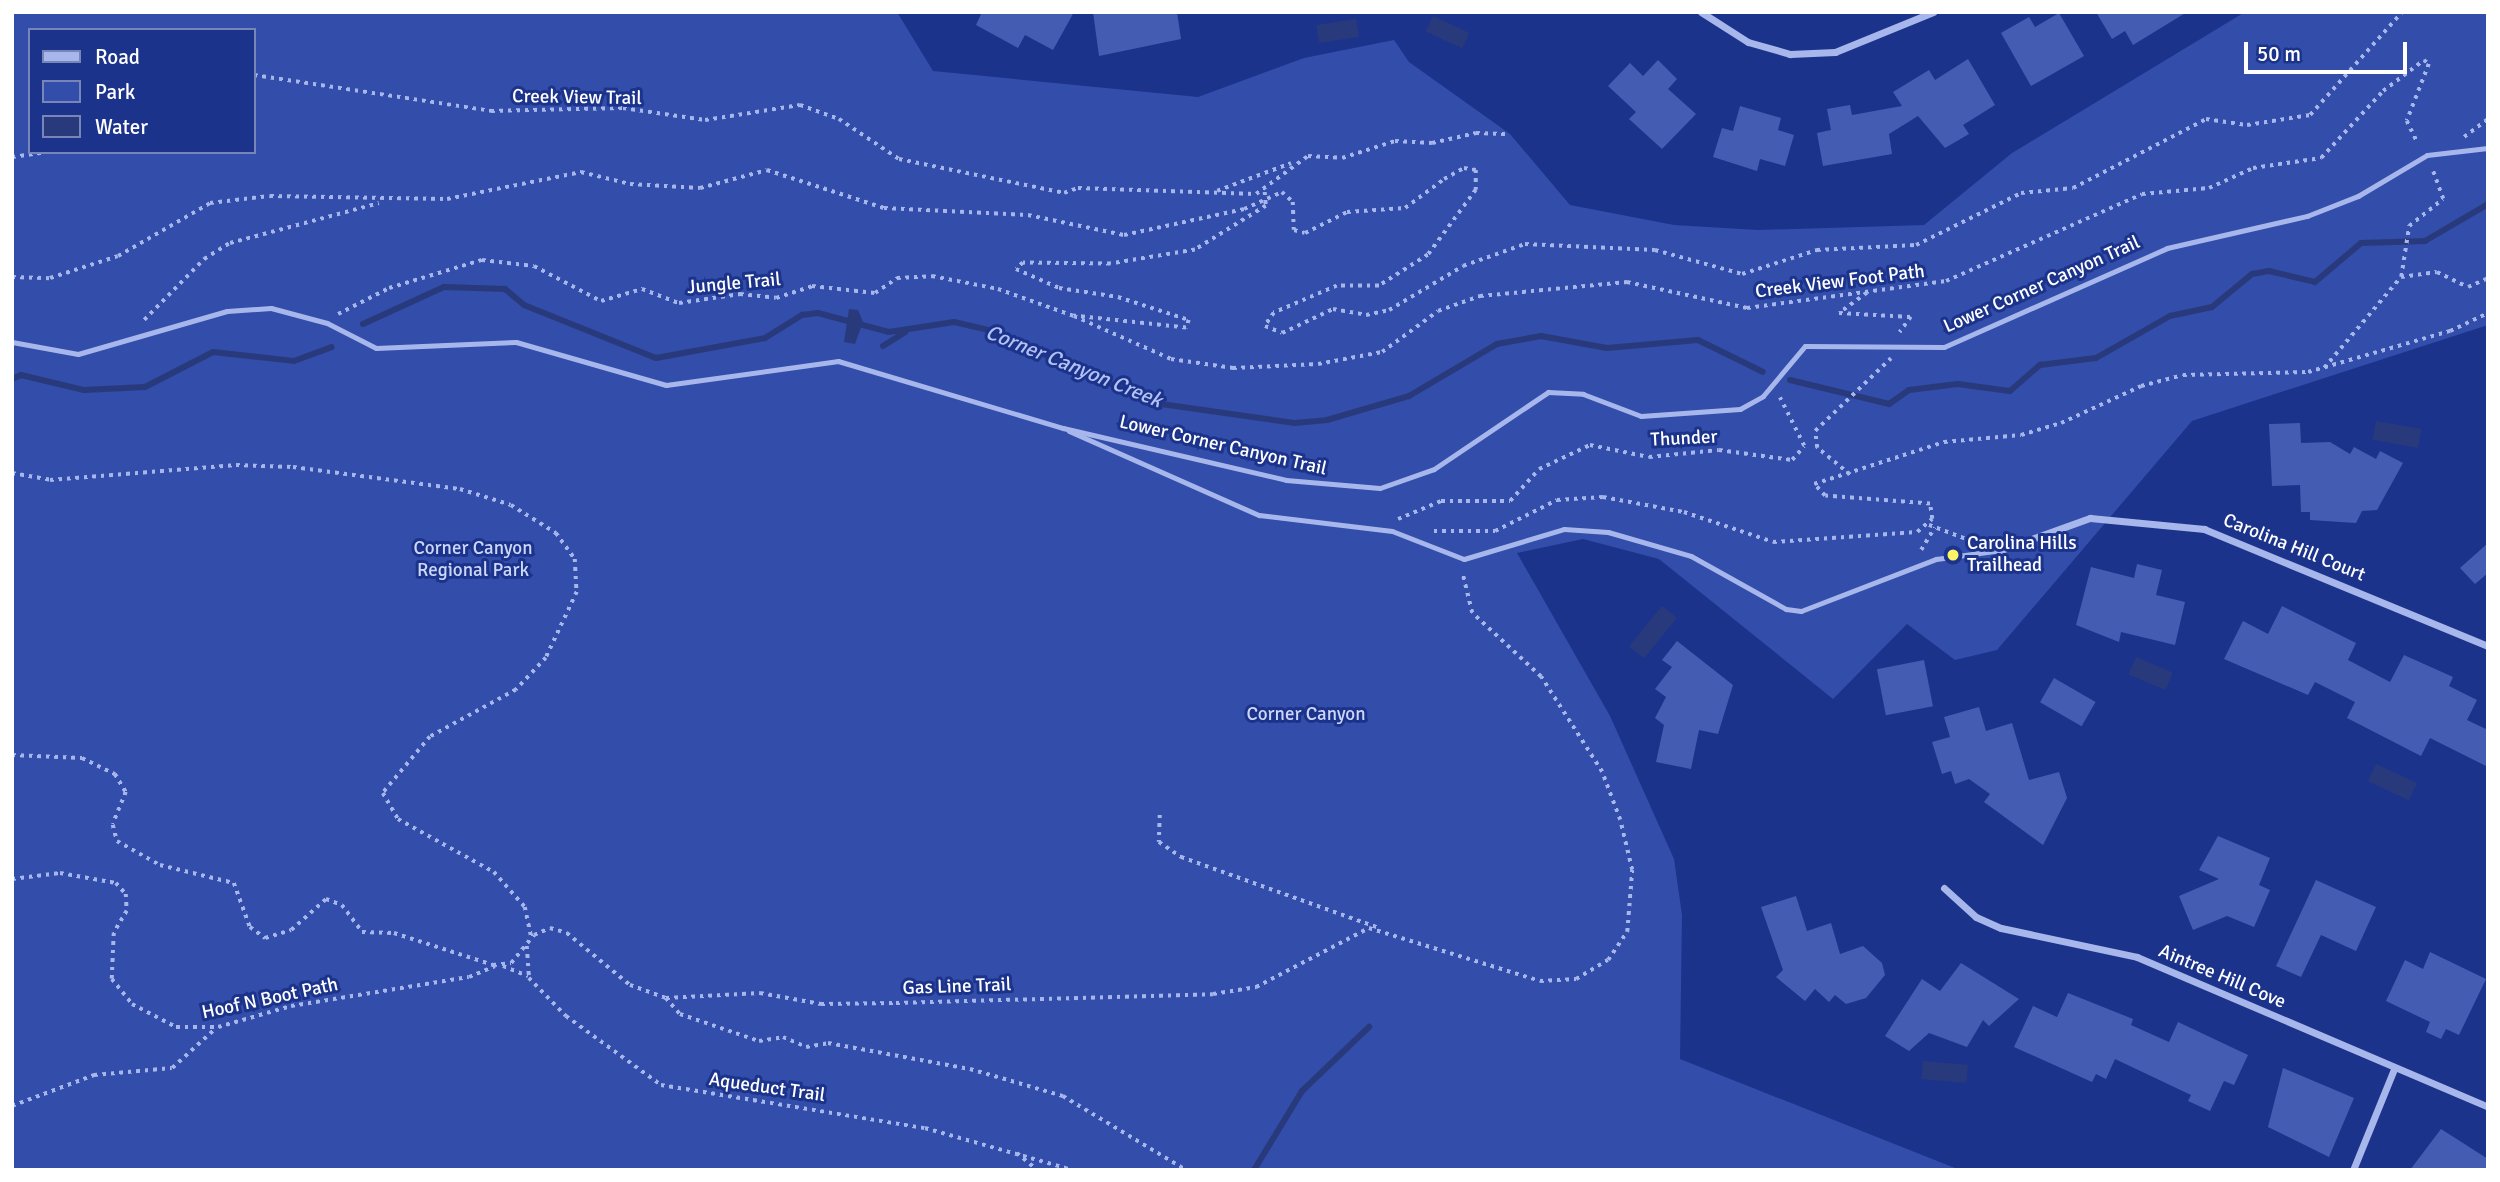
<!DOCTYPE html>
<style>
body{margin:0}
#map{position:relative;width:2500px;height:1182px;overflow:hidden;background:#1c338b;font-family:Signika,sans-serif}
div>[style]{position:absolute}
.green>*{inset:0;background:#324daa}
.water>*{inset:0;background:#293a7c;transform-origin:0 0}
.stream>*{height:6px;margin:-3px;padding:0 3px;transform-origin:3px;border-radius:3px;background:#293a7c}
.building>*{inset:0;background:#445db2;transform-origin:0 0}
.path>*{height:3.5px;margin-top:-1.75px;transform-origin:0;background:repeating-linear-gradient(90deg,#a7b7ec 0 3.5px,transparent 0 8.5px)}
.lane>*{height:5px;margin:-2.5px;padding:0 2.5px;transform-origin:2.5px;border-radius:2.5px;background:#a7b7ec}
.street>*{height:7px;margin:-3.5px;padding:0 3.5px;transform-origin:3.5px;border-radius:3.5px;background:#a7b7ec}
.dots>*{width:19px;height:19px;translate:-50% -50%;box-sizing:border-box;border:4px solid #1c338b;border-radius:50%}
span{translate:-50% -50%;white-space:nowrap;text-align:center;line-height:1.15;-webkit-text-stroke:6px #1c338b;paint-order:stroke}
.street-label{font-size:19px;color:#fff}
.poi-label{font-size:19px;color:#fff}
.left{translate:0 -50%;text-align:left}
.park-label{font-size:19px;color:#cdd7f9}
.water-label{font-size:21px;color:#b3c2f4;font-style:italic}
.frame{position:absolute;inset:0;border:14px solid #fff;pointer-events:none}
.legend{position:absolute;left:28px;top:28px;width:228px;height:126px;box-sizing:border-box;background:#1c338b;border:2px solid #7785b9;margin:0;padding:9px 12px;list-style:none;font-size:21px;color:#fff}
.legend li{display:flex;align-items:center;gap:14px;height:35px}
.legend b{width:35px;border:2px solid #7785b9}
.scale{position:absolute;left:2244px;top:42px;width:163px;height:32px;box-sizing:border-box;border:4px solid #fff;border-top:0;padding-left:9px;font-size:21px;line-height:24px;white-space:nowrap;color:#fff;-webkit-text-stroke:5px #1c338b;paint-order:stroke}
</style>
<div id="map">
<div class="green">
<i style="clip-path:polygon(evenodd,12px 12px,897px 12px,933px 71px,1198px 97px,1304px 58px,1394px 40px,1409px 62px,1510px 134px,1570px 205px,1674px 225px,1758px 230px,1924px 225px,2012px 153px,2245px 12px,2488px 12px,2488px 325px,2192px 421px,1997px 650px,1955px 660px,1907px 624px,1833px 699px,1659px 559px,1583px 539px,1517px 553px,1610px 716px,1674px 859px,1682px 915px,1680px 1059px,1960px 1170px,12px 1170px,12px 12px,30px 30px,254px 30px,254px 152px,30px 152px,30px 30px)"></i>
</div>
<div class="water">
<i style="left:1433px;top:16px;width:40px;height:17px;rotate:25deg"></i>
<i style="left:1356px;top:19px;width:18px;height:40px;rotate:81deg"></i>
<i style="clip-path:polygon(849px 309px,858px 310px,863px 322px,855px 344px,844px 342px)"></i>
<i style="left:2376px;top:421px;width:46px;height:19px;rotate:10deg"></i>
<i style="left:1662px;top:606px;width:19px;height:52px;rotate:39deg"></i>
<i style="left:2136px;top:657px;width:40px;height:19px;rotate:23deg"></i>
<i style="left:2376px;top:764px;width:45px;height:19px;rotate:25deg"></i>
<i style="left:1923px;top:1061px;width:45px;height:18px;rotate:5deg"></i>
</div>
<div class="stream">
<i style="left:363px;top:324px;width:89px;rotate:-24.6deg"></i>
<i style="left:444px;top:287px;width:61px;rotate:1.9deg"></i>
<i style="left:505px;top:289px;width:25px;rotate:40deg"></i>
<i style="left:524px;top:305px;width:142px;rotate:21.9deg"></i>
<i style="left:656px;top:358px;width:111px;rotate:-10.4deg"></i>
<i style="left:765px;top:338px;width:44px;rotate:-31.9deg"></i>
<i style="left:802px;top:315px;width:16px;rotate:-7deg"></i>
<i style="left:818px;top:313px;width:73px;rotate:15deg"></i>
<i style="left:889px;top:332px;width:66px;rotate:-8.7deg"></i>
<i style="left:954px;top:322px;width:35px;rotate:13deg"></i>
<i style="left:988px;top:330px;width:181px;rotate:23.7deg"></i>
<i style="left:1154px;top:403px;width:141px;rotate:8.1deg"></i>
<i style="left:1294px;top:423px;width:33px;rotate:-5deg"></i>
<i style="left:1327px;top:420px;width:85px;rotate:-16.3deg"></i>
<i style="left:1409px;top:396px;width:102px;rotate:-30.6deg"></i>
<i style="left:1497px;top:344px;width:45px;rotate:-10.3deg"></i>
<i style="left:1541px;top:336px;width:67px;rotate:10.3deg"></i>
<i style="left:1607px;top:348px;width:91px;rotate:-5deg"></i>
<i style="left:1698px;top:340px;width:72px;rotate:26.2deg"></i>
<i style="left:883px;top:346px;width:26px;rotate:-32deg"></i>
<i style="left:12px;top:379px;width:10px;rotate:-24deg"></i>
<i style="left:21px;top:375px;width:65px;rotate:13.4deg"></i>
<i style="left:84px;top:390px;width:61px;rotate:-2.8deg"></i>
<i style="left:145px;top:387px;width:76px;rotate:-27.2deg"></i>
<i style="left:213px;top:352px;width:81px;rotate:6.3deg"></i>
<i style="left:294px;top:361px;width:40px;rotate:-20.2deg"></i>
<i style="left:1790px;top:380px;width:102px;rotate:13.6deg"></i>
<i style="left:1889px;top:404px;width:24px;rotate:-35deg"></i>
<i style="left:1909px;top:390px;width:49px;rotate:-7deg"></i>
<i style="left:1958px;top:384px;width:52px;rotate:7.7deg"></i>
<i style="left:2010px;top:391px;width:40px;rotate:-41deg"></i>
<i style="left:2040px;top:365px;width:56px;rotate:-7.1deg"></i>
<i style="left:2096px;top:358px;width:85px;rotate:-29.6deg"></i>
<i style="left:2170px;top:316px;width:43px;rotate:-12.1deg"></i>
<i style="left:2212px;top:307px;width:52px;rotate:-39.5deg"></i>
<i style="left:2252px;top:274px;width:17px;rotate:-10deg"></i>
<i style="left:2269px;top:271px;width:47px;rotate:13.4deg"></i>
<i style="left:2315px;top:282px;width:60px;rotate:-40.3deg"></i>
<i style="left:2361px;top:243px;width:64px;rotate:-1.8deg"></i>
<i style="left:2425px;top:241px;width:73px;rotate:-30.4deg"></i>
<i style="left:1254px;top:1170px;width:92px;rotate:-58.7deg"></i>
<i style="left:1302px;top:1091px;width:93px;rotate:-43.7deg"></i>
</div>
<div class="building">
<i style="clip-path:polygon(982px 12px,1074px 12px,1053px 50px,1025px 35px,1018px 48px,976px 25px)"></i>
<i style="clip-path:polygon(1093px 12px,1177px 12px,1181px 39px,1099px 56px)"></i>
<i style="clip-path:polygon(2096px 12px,2187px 12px,2133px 45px,2125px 31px,2112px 39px)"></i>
<i style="clip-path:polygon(2059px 13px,2084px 56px,2031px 86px,2001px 33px,2029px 17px,2035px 27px)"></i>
<i style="clip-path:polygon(1968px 59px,1995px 105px,1963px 125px,1969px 134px,1945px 148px,1918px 116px,1889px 134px,1892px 154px,1823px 166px,1817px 133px,1831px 130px,1827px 109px,1850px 105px,1852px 115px,1902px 106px,1893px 92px,1929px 70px,1935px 80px)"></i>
<i style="clip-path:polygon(1658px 60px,1677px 79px,1668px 89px,1696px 114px,1662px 149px,1629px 119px,1636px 112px,1608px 86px,1630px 63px,1643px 76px)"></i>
<i style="clip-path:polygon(1740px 106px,1781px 118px,1778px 130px,1794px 135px,1785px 166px,1760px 159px,1757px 171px,1713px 157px,1722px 128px,1733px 131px)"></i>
<i style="clip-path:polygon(2300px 423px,2301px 443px,2330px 442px,2350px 454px,2354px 447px,2376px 459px,2380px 451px,2403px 463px,2377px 510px,2362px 511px,2356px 523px,2310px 520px,2310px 512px,2301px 512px,2300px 485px,2272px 486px,2269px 424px)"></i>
<i style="clip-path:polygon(2488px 543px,2488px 573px,2475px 584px,2460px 568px)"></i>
<i style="clip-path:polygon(2137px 564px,2162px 570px,2156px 595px,2185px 602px,2175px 645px,2121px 632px,2119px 642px,2076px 625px,2091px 567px,2134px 578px)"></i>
<i style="clip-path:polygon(2282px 606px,2356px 643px,2348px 660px,2390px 682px,2404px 655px,2453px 677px,2449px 686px,2477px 700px,2467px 720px,2488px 730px,2488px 767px,2430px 738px,2421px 756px,2347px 718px,2355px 702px,2315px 682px,2308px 695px,2224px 659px,2243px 621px,2268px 634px)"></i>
<i style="clip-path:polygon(1677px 641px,1733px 685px,1718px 734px,1699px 730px,1691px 769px,1656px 762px,1664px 725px,1655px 718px,1666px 697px,1655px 689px,1672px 667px,1662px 660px)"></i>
<i style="left:1924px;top:660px;width:47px;height:48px;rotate:79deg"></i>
<i style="left:2054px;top:678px;width:48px;height:28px;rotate:30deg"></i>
<i style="clip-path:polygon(1979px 707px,1986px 731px,2012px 723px,2029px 780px,2059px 772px,2067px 798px,2043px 845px,1984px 802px,1990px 794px,1969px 779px,1955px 784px,1951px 771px,1942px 774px,1932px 742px,1950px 737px,1944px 717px)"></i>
<i style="clip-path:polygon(2218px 836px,2270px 858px,2259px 885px,2270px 890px,2254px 927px,2227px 916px,2193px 930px,2179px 896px,2219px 879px,2199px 870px)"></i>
<i style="clip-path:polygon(2316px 880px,2376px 907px,2356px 951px,2321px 935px,2301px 977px,2276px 966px)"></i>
<i style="clip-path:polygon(1796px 896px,1807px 931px,1831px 923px,1840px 954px,1863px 946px,1882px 963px,1885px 975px,1866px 998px,1846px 1004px,1835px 995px,1829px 1002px,1815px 989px,1805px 1001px,1776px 977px,1783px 970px,1761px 907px)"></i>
<i style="clip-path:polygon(2430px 952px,2486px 979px,2459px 1035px,2446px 1029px,2441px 1039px,2426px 1032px,2430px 1022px,2386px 1001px,2405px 960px,2423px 969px)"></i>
<i style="clip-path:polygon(1961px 963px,2019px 999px,1989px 1026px,1983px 1020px,1967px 1047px,1929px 1033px,1909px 1051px,1885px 1036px,1922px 979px,1940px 991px)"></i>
<i style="clip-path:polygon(2068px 993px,2133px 1019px,2131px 1025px,2169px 1042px,2178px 1022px,2248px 1055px,2234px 1085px,2224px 1081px,2210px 1111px,2188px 1101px,2191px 1095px,2115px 1059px,2106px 1079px,2096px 1074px,2092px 1082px,2014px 1047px,2033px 1006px,2057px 1017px)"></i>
<i style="clip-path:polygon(2283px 1068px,2354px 1098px,2329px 1157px,2268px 1127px)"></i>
<i style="clip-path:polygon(2441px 1129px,2488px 1159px,2488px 1170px,2410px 1170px)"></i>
</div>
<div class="path">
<i style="left:254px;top:75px;width:240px;rotate:8.6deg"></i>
<i style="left:491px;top:111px;width:132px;rotate:-1.3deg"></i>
<i style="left:623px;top:108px;width:83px;rotate:8.3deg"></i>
<i style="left:705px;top:120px;width:96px;rotate:-9deg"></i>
<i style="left:800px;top:105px;width:41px;rotate:19.7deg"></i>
<i style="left:839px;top:119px;width:72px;rotate:33.7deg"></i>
<i style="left:899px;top:159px;width:168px;rotate:11.6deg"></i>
<i style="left:1064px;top:193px;width:15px;rotate:-20deg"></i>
<i style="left:1078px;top:188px;width:178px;rotate:1.9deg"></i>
<i style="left:1256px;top:194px;width:64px;rotate:-36.2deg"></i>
<i style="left:1308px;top:156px;width:34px;rotate:3deg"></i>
<i style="left:1342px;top:158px;width:56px;rotate:-17.8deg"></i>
<i style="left:1395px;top:141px;width:37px;rotate:3deg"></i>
<i style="left:1432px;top:143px;width:45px;rotate:-12.8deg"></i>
<i style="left:1476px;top:133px;width:34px;rotate:2deg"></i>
<i style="left:2464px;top:137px;width:30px;rotate:-37deg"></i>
<i style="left:12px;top:157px;width:34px;rotate:-8deg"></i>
<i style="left:1217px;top:191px;width:79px;rotate:-20.7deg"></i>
<i style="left:1265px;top:192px;width:14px;rotate:86deg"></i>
<i style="left:1266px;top:206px;width:84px;rotate:148.2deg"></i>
<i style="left:1195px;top:250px;width:86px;rotate:170.6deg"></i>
<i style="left:1110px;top:264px;width:87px;rotate:-179.3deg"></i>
<i style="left:1023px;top:263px;width:9px;rotate:139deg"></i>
<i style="left:1016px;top:269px;width:47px;rotate:23.8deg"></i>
<i style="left:1059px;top:288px;width:60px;rotate:8.7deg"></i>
<i style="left:1118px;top:297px;width:75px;rotate:17.9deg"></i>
<i style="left:1189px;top:320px;width:9px;rotate:111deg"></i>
<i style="left:1186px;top:328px;width:113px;rotate:-173.9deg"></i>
<i style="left:1074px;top:316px;width:106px;rotate:23.9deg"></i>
<i style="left:1171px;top:359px;width:63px;rotate:8.3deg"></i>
<i style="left:1233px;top:368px;width:85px;rotate:-2.7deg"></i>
<i style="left:1318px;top:364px;width:65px;rotate:-10.6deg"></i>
<i style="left:1382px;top:352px;width:69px;rotate:-36.2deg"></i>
<i style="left:1438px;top:311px;width:45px;rotate:-19.7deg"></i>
<i style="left:1480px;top:296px;width:148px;rotate:-5.4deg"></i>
<i style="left:1627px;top:282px;width:123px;rotate:12.2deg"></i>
<i style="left:1747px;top:308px;width:201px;rotate:-7.7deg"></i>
<i style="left:1946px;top:281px;width:214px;rotate:-23.9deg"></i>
<i style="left:2142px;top:194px;width:67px;rotate:-5.1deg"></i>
<i style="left:2209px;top:188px;width:48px;rotate:-24.4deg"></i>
<i style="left:2253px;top:168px;width:69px;rotate:-8.4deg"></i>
<i style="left:2321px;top:158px;width:91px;rotate:-47.2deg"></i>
<i style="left:2383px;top:91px;width:51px;rotate:-37.1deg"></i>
<i style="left:2424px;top:60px;width:6px;rotate:39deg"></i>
<i style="left:2429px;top:64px;width:61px;rotate:111.1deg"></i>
<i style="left:2407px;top:121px;width:25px;rotate:64deg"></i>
<i style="left:12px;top:277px;width:38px;rotate:2deg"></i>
<i style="left:50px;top:278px;width:71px;rotate:-17.9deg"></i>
<i style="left:118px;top:256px;width:106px;rotate:-29.9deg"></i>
<i style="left:210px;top:203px;width:60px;rotate:-6.7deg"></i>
<i style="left:270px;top:196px;width:177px;rotate:1deg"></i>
<i style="left:447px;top:199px;width:137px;rotate:-11.4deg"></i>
<i style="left:581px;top:172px;width:50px;rotate:13.8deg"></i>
<i style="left:630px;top:184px;width:70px;rotate:3.3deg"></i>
<i style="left:700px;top:188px;width:69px;rotate:-15deg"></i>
<i style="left:767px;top:170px;width:123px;rotate:18deg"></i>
<i style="left:884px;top:208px;width:144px;rotate:2.8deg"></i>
<i style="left:1028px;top:215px;width:98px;rotate:11.8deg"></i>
<i style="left:1124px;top:235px;width:123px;rotate:-12.2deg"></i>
<i style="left:1244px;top:209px;width:42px;rotate:-24.1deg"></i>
<i style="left:1282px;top:192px;width:15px;rotate:42deg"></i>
<i style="left:1293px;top:202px;width:28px;rotate:88deg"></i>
<i style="left:1294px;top:230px;width:11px;rotate:15deg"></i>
<i style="left:1305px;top:233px;width:47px;rotate:-26.6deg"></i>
<i style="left:1347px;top:212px;width:58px;rotate:-3.9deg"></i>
<i style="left:1405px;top:208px;width:49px;rotate:-36.6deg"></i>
<i style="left:1444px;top:179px;width:23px;rotate:-29deg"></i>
<i style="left:1464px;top:168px;width:12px;rotate:9deg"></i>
<i style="left:1476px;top:170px;width:20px;rotate:90deg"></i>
<i style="left:1476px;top:190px;width:81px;rotate:126.4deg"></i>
<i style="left:1428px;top:255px;width:58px;rotate:147.7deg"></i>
<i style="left:1379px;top:286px;width:42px;rotate:180deg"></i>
<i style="left:1337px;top:286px;width:69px;rotate:156.8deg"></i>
<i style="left:1274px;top:313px;width:16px;rotate:125deg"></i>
<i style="left:1265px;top:326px;width:18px;rotate:22deg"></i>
<i style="left:1282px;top:333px;width:56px;rotate:-25.2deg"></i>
<i style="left:1333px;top:309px;width:34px;rotate:10deg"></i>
<i style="left:1366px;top:315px;width:24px;rotate:-12deg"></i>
<i style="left:1389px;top:310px;width:86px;rotate:-30.7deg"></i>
<i style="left:1463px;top:266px;width:66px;rotate:-19.5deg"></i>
<i style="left:1525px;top:244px;width:130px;rotate:2.6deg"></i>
<i style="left:1655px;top:250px;width:90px;rotate:15.4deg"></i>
<i style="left:1742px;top:274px;width:79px;rotate:-17.7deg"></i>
<i style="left:1817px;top:250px;width:99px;rotate:-2.9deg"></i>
<i style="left:1916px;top:245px;width:117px;rotate:-26.3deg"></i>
<i style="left:2021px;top:193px;width:52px;rotate:-5.5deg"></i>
<i style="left:2073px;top:188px;width:150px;rotate:-27.4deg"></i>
<i style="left:2206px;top:119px;width:41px;rotate:8.3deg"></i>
<i style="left:2247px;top:125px;width:64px;rotate:-9deg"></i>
<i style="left:2310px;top:115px;width:138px;rotate:-48.2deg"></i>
<i style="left:2401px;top:277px;width:36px;rotate:-8deg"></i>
<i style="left:2437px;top:272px;width:34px;rotate:26deg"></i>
<i style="left:2468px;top:287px;width:22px;rotate:-24deg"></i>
<i style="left:1867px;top:293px;width:34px;rotate:144deg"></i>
<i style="left:1839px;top:313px;width:72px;rotate:3.2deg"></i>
<i style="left:1911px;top:317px;width:19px;rotate:126deg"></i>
<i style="left:338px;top:314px;width:57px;rotate:-27deg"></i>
<i style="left:389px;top:288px;width:97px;rotate:-16.8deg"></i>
<i style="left:482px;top:260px;width:52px;rotate:6.6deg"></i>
<i style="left:534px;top:266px;width:76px;rotate:27.6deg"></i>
<i style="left:601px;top:301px;width:43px;rotate:-16.3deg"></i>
<i style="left:642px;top:289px;width:40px;rotate:21deg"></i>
<i style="left:679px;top:303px;width:62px;rotate:-8.4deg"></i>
<i style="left:740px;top:294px;width:36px;rotate:6deg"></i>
<i style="left:776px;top:298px;width:38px;rotate:-18deg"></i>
<i style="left:812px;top:286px;width:63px;rotate:6.3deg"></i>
<i style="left:875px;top:293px;width:27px;rotate:-34deg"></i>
<i style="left:897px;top:278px;width:35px;rotate:-3deg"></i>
<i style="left:932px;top:276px;width:67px;rotate:11.1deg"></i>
<i style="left:998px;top:289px;width:81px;rotate:19.6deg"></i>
<i style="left:144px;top:320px;width:86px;rotate:-45.5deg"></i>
<i style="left:204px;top:259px;width:31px;rotate:-32deg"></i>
<i style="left:230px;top:243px;width:154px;rotate:-15deg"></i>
<i style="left:2324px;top:368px;width:119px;rotate:-49.8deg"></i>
<i style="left:2401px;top:277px;width:52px;rotate:-81.1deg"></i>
<i style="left:2409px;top:226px;width:43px;rotate:-38.5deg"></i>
<i style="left:2443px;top:199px;width:32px;rotate:-110deg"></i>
<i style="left:12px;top:473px;width:39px;rotate:10deg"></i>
<i style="left:50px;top:480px;width:187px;rotate:-4.6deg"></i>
<i style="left:236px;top:465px;width:57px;rotate:2deg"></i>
<i style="left:293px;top:467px;width:168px;rotate:7.5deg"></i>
<i style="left:460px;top:489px;width:53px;rotate:17.4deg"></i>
<i style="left:511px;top:505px;width:53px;rotate:31.9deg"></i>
<i style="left:556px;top:533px;width:32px;rotate:54deg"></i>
<i style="left:575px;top:559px;width:33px;rotate:87deg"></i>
<i style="left:577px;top:592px;width:73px;rotate:115.2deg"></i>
<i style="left:546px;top:658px;width:44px;rotate:133.2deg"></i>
<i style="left:516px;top:690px;width:98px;rotate:151.3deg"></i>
<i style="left:430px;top:737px;width:73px;rotate:130deg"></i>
<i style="left:383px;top:793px;width:30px;rotate:60deg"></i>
<i style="left:398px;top:819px;width:110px;rotate:28.9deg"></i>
<i style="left:494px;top:872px;width:47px;rotate:48.5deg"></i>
<i style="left:525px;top:907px;width:30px;rotate:78deg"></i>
<i style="left:1850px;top:475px;width:43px;rotate:-140.7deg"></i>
<i style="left:1817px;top:448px;width:17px;rotate:-97deg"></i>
<i style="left:1815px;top:431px;width:105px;rotate:-43.8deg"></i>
<i style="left:1398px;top:519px;width:47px;rotate:-22.7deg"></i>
<i style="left:1441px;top:501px;width:69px"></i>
<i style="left:1510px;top:501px;width:43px;rotate:-47.8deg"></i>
<i style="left:1539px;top:469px;width:56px;rotate:-25.2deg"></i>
<i style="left:1590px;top:445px;width:60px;rotate:11.5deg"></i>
<i style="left:1649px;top:457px;width:70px;rotate:-5.7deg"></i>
<i style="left:1719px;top:450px;width:74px;rotate:7.8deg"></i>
<i style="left:1792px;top:460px;width:18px;rotate:-49deg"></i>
<i style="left:1804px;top:446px;width:54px;rotate:-116.6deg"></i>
<i style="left:1929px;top:525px;width:43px;rotate:20.6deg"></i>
<i style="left:1434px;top:531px;width:61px"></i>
<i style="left:1495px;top:531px;width:69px;rotate:-26.6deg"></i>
<i style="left:1557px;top:500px;width:46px;rotate:-3.7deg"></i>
<i style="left:1603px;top:497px;width:82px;rotate:10.5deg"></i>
<i style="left:1684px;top:512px;width:94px;rotate:18.6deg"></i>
<i style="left:1773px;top:542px;width:144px;rotate:-4deg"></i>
<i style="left:1917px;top:532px;width:20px;rotate:-41deg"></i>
<i style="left:1932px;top:519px;width:15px;rotate:-98deg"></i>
<i style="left:1930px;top:504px;width:105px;rotate:-175.6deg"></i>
<i style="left:1825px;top:496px;width:16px;rotate:-133deg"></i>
<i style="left:1814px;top:484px;width:137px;rotate:-17.9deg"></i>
<i style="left:1944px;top:442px;width:77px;rotate:-5.2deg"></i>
<i style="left:2021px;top:435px;width:42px;rotate:-16.7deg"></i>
<i style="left:2061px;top:423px;width:88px;rotate:-24.8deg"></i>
<i style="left:2141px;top:386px;width:43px;rotate:-14.7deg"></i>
<i style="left:2183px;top:375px;width:125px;rotate:-1.4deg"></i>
<i style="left:2308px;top:372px;width:148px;rotate:-16.1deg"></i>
<i style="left:2450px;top:331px;width:42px;rotate:-25.3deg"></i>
<i style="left:1921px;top:550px;width:26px;rotate:-59deg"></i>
<i style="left:12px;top:755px;width:70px;rotate:2.5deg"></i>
<i style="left:82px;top:758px;width:37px;rotate:26deg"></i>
<i style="left:115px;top:774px;width:21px;rotate:59deg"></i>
<i style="left:126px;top:792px;width:35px;rotate:112deg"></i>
<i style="left:113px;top:825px;width:16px;rotate:76deg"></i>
<i style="left:117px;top:841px;width:49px;rotate:29.2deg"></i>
<i style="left:160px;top:865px;width:76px;rotate:13.7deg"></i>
<i style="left:234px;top:883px;width:47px;rotate:70deg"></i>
<i style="left:250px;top:927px;width:19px;rotate:36deg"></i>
<i style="left:265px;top:938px;width:27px;rotate:-17deg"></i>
<i style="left:291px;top:930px;width:47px;rotate:-41.5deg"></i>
<i style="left:326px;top:899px;width:17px;rotate:21deg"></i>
<i style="left:342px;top:905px;width:34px;rotate:53deg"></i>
<i style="left:362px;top:932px;width:32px;rotate:2deg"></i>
<i style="left:394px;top:933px;width:104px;rotate:17.9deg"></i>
<i style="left:493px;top:965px;width:18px;rotate:-6deg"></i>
<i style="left:511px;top:963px;width:36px;rotate:-51deg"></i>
<i style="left:534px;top:935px;width:17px;rotate:-24deg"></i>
<i style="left:550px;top:928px;width:18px;rotate:16deg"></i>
<i style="left:567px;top:933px;width:82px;rotate:39.5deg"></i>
<i style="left:630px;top:985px;width:38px;rotate:20deg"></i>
<i style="left:666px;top:998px;width:94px;rotate:-3deg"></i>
<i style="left:760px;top:993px;width:62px;rotate:10.2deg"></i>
<i style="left:821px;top:1004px;width:75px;rotate:-0.8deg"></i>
<i style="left:896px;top:1003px;width:317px;rotate:-1.6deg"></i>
<i style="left:1213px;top:994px;width:44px;rotate:-9.2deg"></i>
<i style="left:1256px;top:987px;width:127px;rotate:-27.6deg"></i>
<i style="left:1369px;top:928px;width:179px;rotate:17.2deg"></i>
<i style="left:1540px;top:981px;width:36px;rotate:-3deg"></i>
<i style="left:1576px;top:979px;width:37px;rotate:-31deg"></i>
<i style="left:1608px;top:960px;width:34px;rotate:-56deg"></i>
<i style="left:1627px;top:932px;width:62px;rotate:-85.4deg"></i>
<i style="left:1632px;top:870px;width:51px;rotate:-103.5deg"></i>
<i style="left:1620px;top:820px;width:51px;rotate:-110.6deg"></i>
<i style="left:1602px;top:772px;width:113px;rotate:-122.7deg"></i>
<i style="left:1541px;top:677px;width:94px;rotate:-137.2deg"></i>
<i style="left:1472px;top:613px;width:42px;rotate:-103.7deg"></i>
<i style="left:1160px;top:815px;width:27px;rotate:92deg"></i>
<i style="left:1159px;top:842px;width:27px;rotate:34deg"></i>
<i style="left:1181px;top:857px;width:208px;rotate:19.7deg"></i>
<i style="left:12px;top:879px;width:48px;rotate:-7.1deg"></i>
<i style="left:60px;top:873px;width:57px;rotate:10.1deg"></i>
<i style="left:116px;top:883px;width:15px;rotate:48deg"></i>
<i style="left:126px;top:894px;width:17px;rotate:87deg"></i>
<i style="left:127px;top:911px;width:26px;rotate:121deg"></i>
<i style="left:114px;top:933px;width:46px;rotate:92.5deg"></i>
<i style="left:112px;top:979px;width:32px;rotate:51deg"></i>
<i style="left:132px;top:1004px;width:50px;rotate:27.6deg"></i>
<i style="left:176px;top:1027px;width:42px"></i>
<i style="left:218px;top:1027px;width:76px;rotate:-16deg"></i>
<i style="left:291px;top:1006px;width:180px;rotate:-9.3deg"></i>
<i style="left:469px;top:977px;width:28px;rotate:-23deg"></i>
<i style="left:527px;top:946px;width:32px;rotate:86deg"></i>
<i style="left:529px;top:978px;width:53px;rotate:45.8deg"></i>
<i style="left:566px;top:1016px;width:117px;rotate:36deg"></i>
<i style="left:661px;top:1085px;width:267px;rotate:9.3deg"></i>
<i style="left:925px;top:1128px;width:153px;rotate:15.9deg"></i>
<i style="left:503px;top:966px;width:27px;rotate:22deg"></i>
<i style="left:666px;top:998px;width:21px;rotate:49deg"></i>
<i style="left:680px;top:1014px;width:83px;rotate:18.9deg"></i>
<i style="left:759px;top:1041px;width:24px;rotate:-9deg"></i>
<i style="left:783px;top:1037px;width:25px;rotate:23deg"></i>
<i style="left:806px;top:1047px;width:22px;rotate:-10deg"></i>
<i style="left:828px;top:1043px;width:144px;rotate:10.4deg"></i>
<i style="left:970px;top:1069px;width:97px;rotate:16.2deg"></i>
<i style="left:1063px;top:1096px;width:144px;rotate:31deg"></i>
<i style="left:12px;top:1106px;width:88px;rotate:-20.7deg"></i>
<i style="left:94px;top:1075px;width:78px;rotate:-5.1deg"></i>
<i style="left:172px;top:1068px;width:59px;rotate:-42.3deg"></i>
<i style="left:1017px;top:1153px;width:26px;rotate:40deg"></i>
</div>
<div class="lane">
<i style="left:12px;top:342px;width:67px;rotate:10.3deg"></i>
<i style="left:78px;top:354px;width:155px;rotate:-16.1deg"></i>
<i style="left:227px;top:311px;width:44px;rotate:-3.9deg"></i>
<i style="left:271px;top:308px;width:58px;rotate:15deg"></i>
<i style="left:327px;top:323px;width:55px;rotate:27deg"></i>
<i style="left:376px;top:348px;width:140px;rotate:-2.5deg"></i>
<i style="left:516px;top:342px;width:156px;rotate:16deg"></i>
<i style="left:666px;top:385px;width:174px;rotate:-7.9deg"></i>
<i style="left:838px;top:361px;width:235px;rotate:16.6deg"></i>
<i style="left:1063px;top:428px;width:229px;rotate:13.1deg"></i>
<i style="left:1286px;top:480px;width:94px;rotate:4.9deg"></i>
<i style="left:1380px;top:488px;width:57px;rotate:-19.4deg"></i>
<i style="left:1434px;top:469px;width:138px;rotate:-34deg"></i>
<i style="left:1548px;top:392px;width:35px;rotate:3deg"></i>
<i style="left:1583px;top:394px;width:62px;rotate:20.8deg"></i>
<i style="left:1641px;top:416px;width:99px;rotate:-4deg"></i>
<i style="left:1740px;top:409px;width:26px;rotate:-29deg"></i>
<i style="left:1763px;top:396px;width:65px;rotate:-50deg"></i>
<i style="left:1805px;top:346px;width:139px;rotate:0.4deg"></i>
<i style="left:1944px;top:347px;width:244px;rotate:-23.9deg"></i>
<i style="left:2167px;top:248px;width:144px;rotate:-12.9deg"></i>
<i style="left:2307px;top:216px;width:55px;rotate:-21.4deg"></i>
<i style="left:2358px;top:196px;width:80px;rotate:-30.7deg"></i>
<i style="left:2427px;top:155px;width:61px;rotate:-6.5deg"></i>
<i style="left:1069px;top:431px;width:208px;rotate:23.9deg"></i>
<i style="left:1259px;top:515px;width:134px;rotate:6.9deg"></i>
<i style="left:1392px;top:531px;width:77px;rotate:21.3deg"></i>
<i style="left:1464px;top:559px;width:104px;rotate:-16.7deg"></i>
<i style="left:1564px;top:529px;width:44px;rotate:3.9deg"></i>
<i style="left:1608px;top:532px;width:86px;rotate:16.1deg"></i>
<i style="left:1691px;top:556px;width:109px;rotate:29.2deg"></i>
<i style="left:1786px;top:609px;width:15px;rotate:8deg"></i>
<i style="left:1801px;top:611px;width:145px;rotate:-21.1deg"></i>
<i style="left:1936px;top:559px;width:66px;rotate:-7.9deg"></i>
</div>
<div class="street">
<i style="left:1701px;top:12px;width:56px;rotate:32.6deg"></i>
<i style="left:1748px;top:42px;width:44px;rotate:15.9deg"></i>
<i style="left:1790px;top:54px;width:45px;rotate:-2.5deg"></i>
<i style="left:1835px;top:52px;width:106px;rotate:-22.2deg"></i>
<i style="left:2001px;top:550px;width:95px;rotate:-19.8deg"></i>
<i style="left:2090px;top:518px;width:115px;rotate:5.5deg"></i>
<i style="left:2204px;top:529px;width:307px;rotate:22.4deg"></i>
<i style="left:1944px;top:888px;width:43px;rotate:42.2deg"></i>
<i style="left:1976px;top:917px;width:27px;rotate:24deg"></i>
<i style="left:2001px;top:928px;width:139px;rotate:12deg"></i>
<i style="left:2137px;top:957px;width:382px;rotate:23.1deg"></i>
<i style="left:2353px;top:1170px;width:109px;rotate:-67.9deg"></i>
</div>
<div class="dots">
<i style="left:1953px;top:555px;background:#fdf365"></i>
</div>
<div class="street-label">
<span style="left:577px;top:98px;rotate:1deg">Creek View Trail</span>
<span style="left:1840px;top:282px;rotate:-7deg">Creek View Foot Path</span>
<span style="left:734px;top:284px;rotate:-5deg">Jungle Trail</span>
<span style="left:2042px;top:285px;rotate:-24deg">Lower Corner Canyon Trail</span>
<span style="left:1684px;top:439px;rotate:-3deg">Thunder</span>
<span style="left:1223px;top:446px;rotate:13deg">Lower Corner Canyon Trail</span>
<span style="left:2294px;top:548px;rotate:22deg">Carolina Hill Court</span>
<span style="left:2222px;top:977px;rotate:23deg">Aintree Hill Cove</span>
<span style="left:957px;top:987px;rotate:-2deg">Gas Line Trail</span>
<span style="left:270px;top:999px;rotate:-12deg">Hoof N Boot Path</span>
<span style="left:767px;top:1088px;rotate:8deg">Aqueduct Trail</span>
</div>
<div class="poi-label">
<span class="left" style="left:1967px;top:555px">Carolina Hills<br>Trailhead</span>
</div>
<div class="park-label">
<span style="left:473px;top:560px">Corner Canyon<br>Regional Park</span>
<span style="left:1306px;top:715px">Corner Canyon</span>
</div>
<div class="water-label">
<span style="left:1074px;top:366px;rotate:22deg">Corner Canyon Creek</span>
</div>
<div class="frame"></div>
<ul class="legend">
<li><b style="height:9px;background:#a7b7ec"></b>Road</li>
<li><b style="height:19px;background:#324daa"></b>Park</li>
<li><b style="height:19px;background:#293a7c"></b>Water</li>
</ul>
<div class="scale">50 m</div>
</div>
